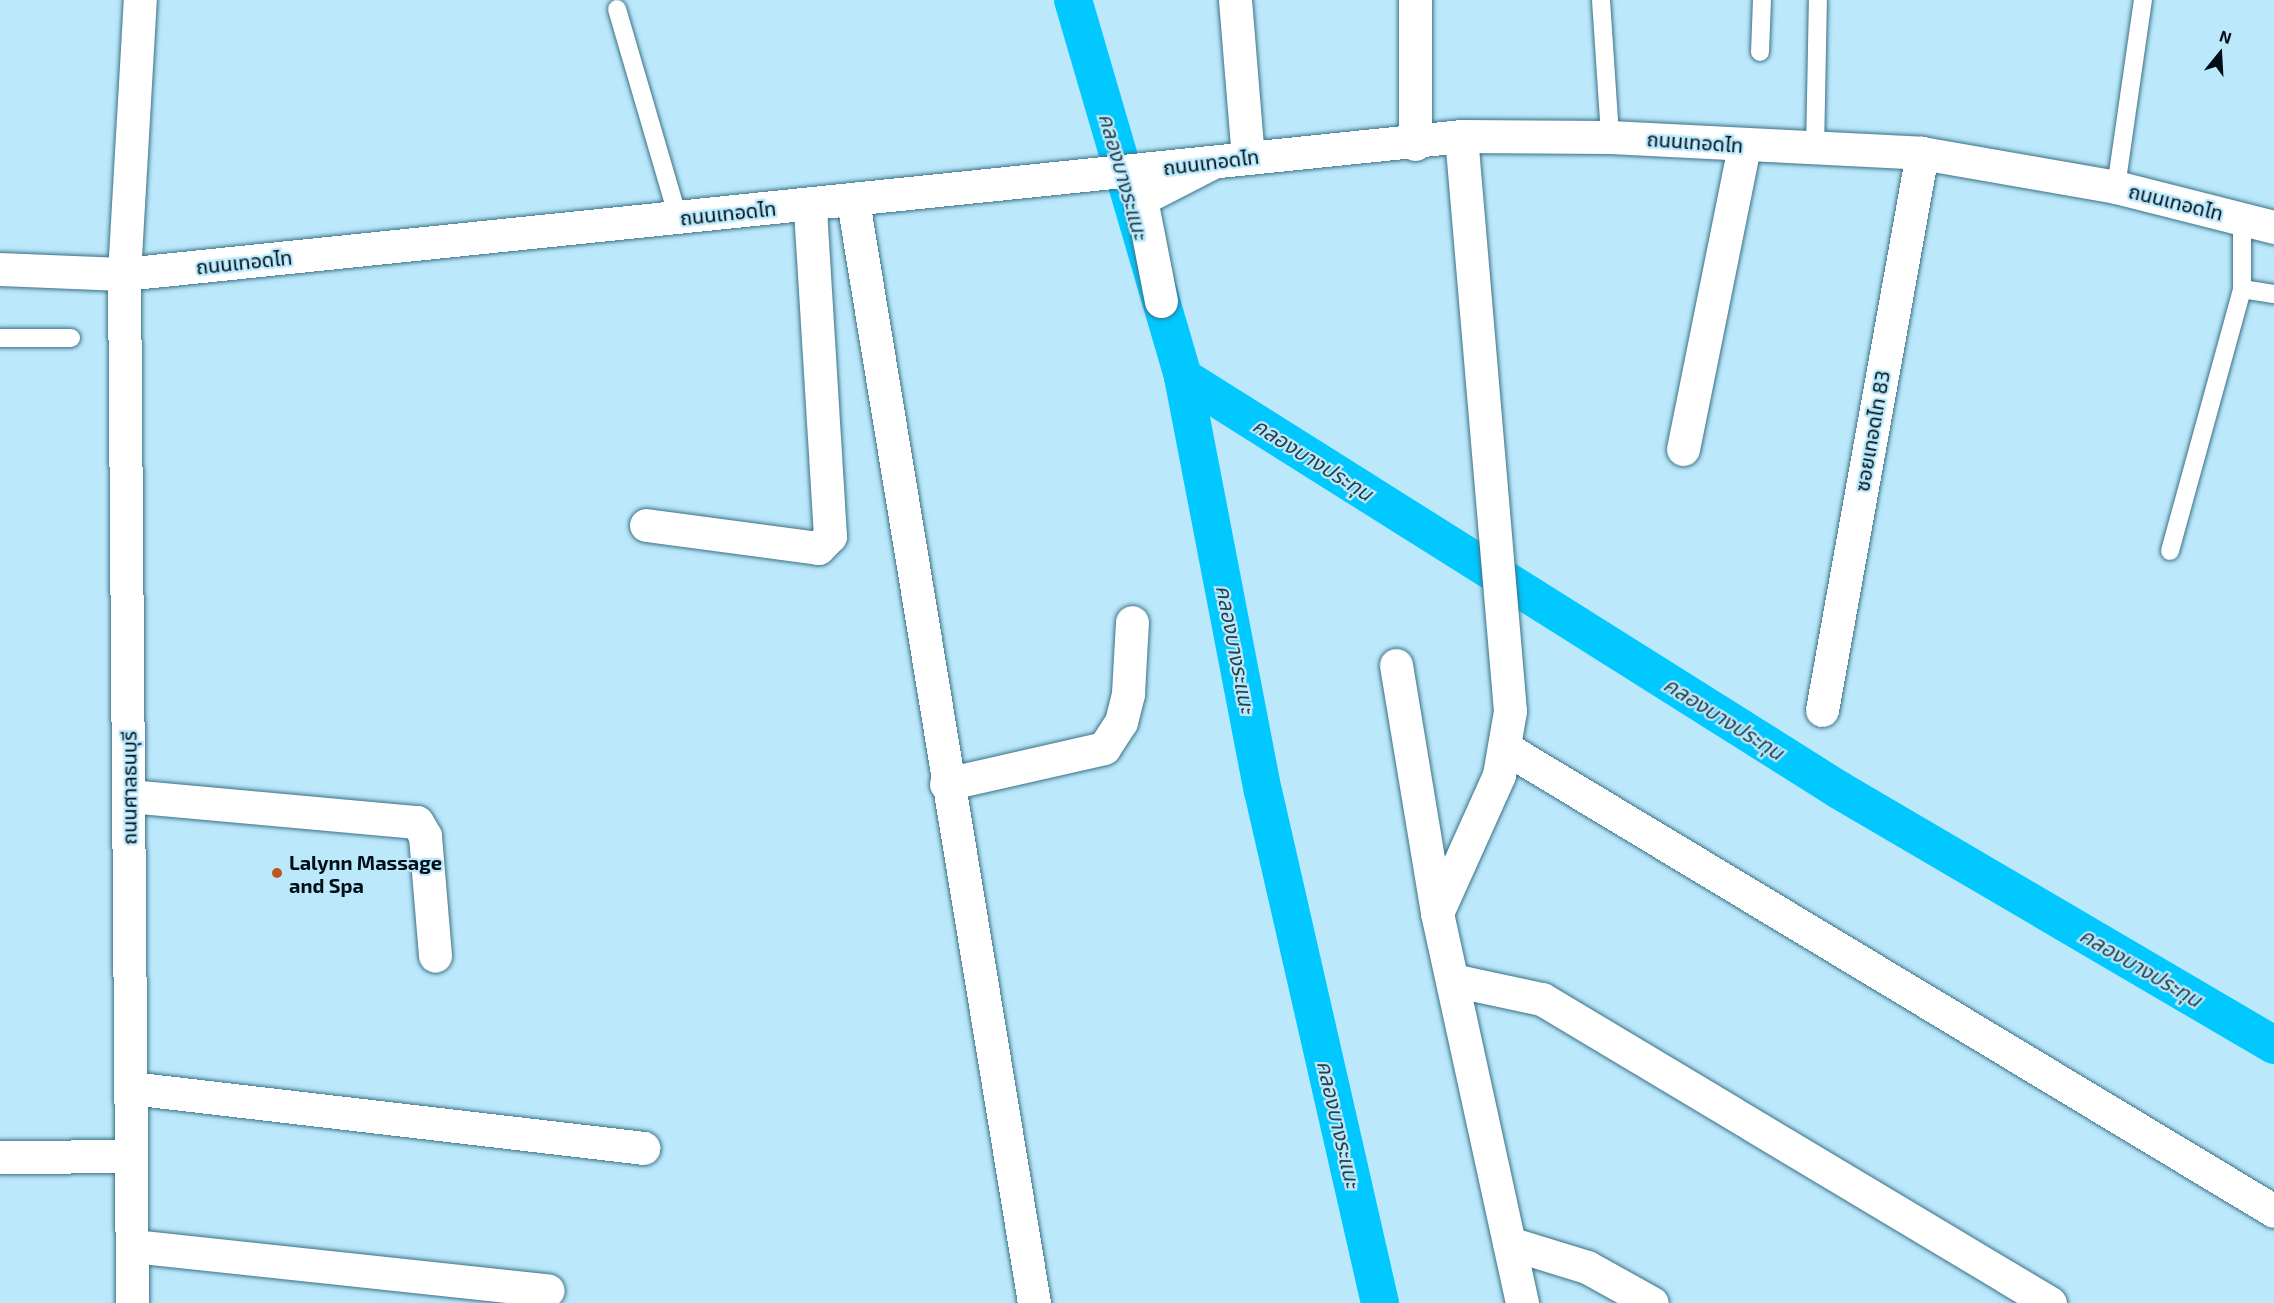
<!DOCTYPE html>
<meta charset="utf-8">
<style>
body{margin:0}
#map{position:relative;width:2274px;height:1303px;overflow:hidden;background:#bbe8fb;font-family:"Exo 2","Noto Sans Thai",sans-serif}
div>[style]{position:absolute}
.canal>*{height:38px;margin:-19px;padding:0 19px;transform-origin:19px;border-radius:19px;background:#01c8fe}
.roads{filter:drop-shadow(0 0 2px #3a7187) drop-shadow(0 0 2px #3a7187)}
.lane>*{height:18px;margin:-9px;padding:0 9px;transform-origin:9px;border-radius:9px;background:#fff}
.street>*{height:33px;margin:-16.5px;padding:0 16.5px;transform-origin:16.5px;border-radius:16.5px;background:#fff}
.secondary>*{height:33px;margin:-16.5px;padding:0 16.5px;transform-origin:16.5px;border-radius:16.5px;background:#fff}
.dots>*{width:16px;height:16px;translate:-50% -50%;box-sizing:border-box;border:3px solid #bbe8fb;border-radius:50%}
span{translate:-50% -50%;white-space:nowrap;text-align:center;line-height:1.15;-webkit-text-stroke:4.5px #bbe8fb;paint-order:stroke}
.street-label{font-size:20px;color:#000e17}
.poi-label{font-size:20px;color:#000e17;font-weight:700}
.left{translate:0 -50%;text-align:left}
.water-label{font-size:21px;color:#27404b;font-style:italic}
.north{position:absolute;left:2190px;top:24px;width:60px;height:60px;-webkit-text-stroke:4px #bbe8fb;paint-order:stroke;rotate:18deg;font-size:16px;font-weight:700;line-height:24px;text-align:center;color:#000e17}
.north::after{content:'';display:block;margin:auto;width:21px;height:27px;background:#000e17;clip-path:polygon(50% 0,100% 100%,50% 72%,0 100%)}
</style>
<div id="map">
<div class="canal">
<i style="left:1073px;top:0;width:393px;rotate:73.7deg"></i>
<i style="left:1183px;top:377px;width:422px;rotate:79.1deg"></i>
<i style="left:1263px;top:791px;width:525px;rotate:77.13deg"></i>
<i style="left:1183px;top:377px;width:775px;rotate:32.19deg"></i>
<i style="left:1839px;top:790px;width:504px;rotate:30.38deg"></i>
</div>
<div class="roads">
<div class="lane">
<i style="left:1601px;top:0;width:137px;rotate:86.2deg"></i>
<i style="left:617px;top:9px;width:218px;rotate:73.7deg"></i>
<i style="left:1760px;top:52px;width:52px;rotate:-87.8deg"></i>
<i style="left:1815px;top:151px;width:151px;rotate:-88.9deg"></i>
<i style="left:2116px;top:187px;width:189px;rotate:-81.8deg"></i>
<i style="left:2242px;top:218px;width:71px;rotate:90deg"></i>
<i style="left:2242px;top:289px;width:32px;rotate:9deg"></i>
<i style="left:0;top:338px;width:71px"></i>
<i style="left:2170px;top:551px;width:272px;rotate:-74.6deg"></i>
</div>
<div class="street">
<i style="left:1235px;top:0;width:158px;rotate:85.3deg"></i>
<i style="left:1415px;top:0;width:144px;rotate:90deg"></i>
<i style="left:1461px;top:136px;width:577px;rotate:85.13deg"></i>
<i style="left:1510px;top:711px;width:65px;rotate:99.8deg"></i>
<i style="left:1499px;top:775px;width:151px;rotate:114.2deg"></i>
<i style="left:1437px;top:913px;width:399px;rotate:77.7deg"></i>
<i style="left:853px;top:201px;width:1117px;rotate:80.67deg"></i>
<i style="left:124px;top:274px;width:274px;rotate:-86.7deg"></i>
<i style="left:1161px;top:301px;width:104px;rotate:-101.1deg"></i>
<i style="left:1141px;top:199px;width:81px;rotate:-27.2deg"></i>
<i style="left:1683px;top:449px;width:309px;rotate:-78.6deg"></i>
<i style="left:646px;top:525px;width:174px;rotate:7.6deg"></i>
<i style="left:818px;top:548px;width:17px;rotate:-45deg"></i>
<i style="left:830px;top:536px;width:332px;rotate:-93.5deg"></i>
<i style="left:1396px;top:665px;width:251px;rotate:80.6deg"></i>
<i style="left:1822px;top:710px;width:566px;rotate:-79.82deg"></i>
<i style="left:1507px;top:749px;width:895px;rotate:31.06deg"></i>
<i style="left:946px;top:784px;width:162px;rotate:-12.8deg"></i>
<i style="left:1104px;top:748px;width:31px;rotate:-57deg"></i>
<i style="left:1121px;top:722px;width:30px;rotate:-76deg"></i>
<i style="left:1128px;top:693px;width:71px;rotate:-86.8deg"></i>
<i style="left:129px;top:796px;width:289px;rotate:5.2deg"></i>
<i style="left:417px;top:822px;width:16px;rotate:60deg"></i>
<i style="left:425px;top:836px;width:120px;rotate:85.2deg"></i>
<i style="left:1453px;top:980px;width:91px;rotate:12.1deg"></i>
<i style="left:1542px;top:999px;width:592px;rotate:30.9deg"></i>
<i style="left:131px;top:1088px;width:516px;rotate:6.67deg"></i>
<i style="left:0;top:1157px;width:131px;rotate:-0.4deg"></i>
<i style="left:1509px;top:1243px;width:82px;rotate:17.1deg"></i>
<i style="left:1587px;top:1267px;width:74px;rotate:29deg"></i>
<i style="left:133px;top:1246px;width:417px;rotate:6.1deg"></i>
</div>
<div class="secondary">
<i style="left:0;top:269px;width:124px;rotate:2.3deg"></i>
<i style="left:124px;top:274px;width:1344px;rotate:-5.89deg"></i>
<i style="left:1461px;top:136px;width:149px;rotate:0.4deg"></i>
<i style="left:1610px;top:137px;width:312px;rotate:2.9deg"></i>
<i style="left:1922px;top:153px;width:197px;rotate:9.9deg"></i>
<i style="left:2116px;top:187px;width:163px;rotate:14.2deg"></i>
<i style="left:124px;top:274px;width:1029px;rotate:89.55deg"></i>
</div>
</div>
<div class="dots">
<i style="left:277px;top:873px;background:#ba571e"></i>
</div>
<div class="street-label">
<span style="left:1695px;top:142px;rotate:4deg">ถนนเทอดไท</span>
<span style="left:1211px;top:162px;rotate:-7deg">ถนนเทอดไท</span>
<span style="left:2176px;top:202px;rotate:14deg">ถนนเทอดไท</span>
<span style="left:728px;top:213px;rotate:-6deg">ถนนเทอดไท</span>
<span style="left:244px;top:262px;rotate:-6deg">ถนนเทอดไท</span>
<span style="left:1872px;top:431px;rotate:-80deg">ซอยเทอดไท 83</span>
<span style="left:129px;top:788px;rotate:-90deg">ถนนศาลธนบุรี</span>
</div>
<div class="poi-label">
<span class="left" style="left:289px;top:874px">Lalynn Massage<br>and Spa</span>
</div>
<div class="water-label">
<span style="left:1124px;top:176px;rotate:74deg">คลองบางระแนะ</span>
<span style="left:1313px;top:459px;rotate:32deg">คลองบางประทุน</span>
<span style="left:1236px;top:649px;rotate:79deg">คลองบางระแนะ</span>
<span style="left:1724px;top:718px;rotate:32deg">คลองบางประทุน</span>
<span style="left:2141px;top:967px;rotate:30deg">คลองบางประทุน</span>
<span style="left:1339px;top:1124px;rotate:77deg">คลองบางระแนะ</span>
</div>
<div class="north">N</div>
</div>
